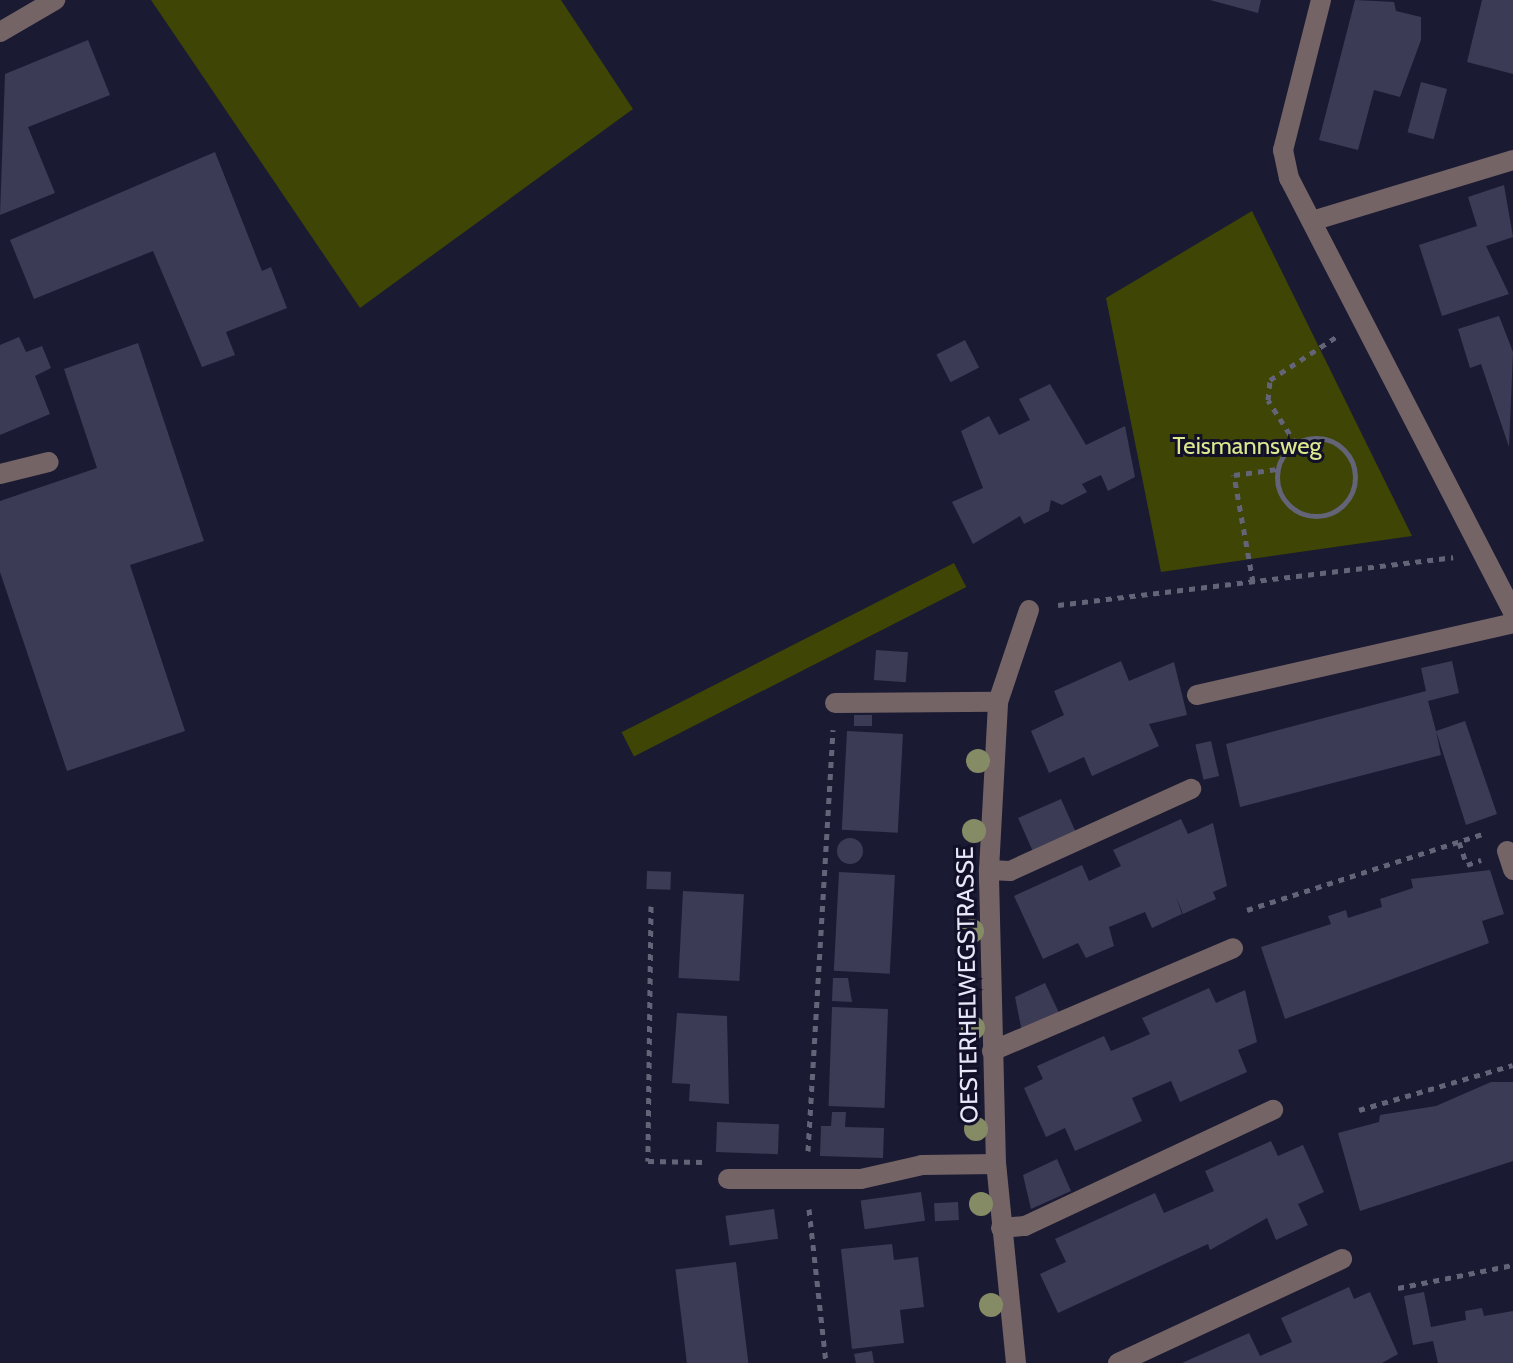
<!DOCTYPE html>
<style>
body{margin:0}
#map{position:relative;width:1513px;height:1363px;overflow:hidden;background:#1a1a32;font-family:Cabin,sans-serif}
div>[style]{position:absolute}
.green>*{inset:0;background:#3f4504;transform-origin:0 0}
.building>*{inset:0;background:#3b3b56;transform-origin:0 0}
.round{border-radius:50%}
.path>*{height:5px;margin-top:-2.5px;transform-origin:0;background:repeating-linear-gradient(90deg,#646479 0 6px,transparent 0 12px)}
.path>.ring{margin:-2.5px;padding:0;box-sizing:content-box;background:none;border:5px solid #646479;border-radius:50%}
.lane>*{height:20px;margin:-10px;padding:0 10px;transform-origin:10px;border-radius:10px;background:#746466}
.street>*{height:20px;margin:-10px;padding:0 10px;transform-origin:10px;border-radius:10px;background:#746466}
.trees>*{width:24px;height:24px;margin:-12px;border-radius:50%;background:#858b65}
span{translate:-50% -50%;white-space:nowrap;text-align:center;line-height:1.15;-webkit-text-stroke:6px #121028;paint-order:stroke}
.park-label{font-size:24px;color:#dce88f}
.street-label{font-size:24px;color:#e7e8f9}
</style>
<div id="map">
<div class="green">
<i style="clip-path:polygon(151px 0,561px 0,633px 109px,360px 308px)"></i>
<i style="clip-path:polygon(1252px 211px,1412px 536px,1161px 572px,1106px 298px)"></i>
<i style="left:954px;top:563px;width:27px;height:373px;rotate:63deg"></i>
</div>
<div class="building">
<i style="clip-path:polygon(1210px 0,1261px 0,1258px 13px)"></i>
<i style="clip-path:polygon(1355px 0,1394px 2px,1396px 11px,1421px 17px,1421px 40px,1400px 97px,1374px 90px,1358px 150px,1319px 140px)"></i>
<i style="clip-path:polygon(1482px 0,1513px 0,1513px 74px,1467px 62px)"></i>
<i style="clip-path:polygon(88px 40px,110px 95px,28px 127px,55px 193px,0 215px,5px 74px)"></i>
<i style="left:1421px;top:82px;width:27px;height:52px;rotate:15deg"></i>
<i style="clip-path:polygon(215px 152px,262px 271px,271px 267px,287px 308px,226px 332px,235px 355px,202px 367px,153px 251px,34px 299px,10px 240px)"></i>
<i style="clip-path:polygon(1504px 185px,1513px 237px,1486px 246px,1509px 294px,1442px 316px,1419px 245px,1477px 226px,1468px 197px)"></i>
<i style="clip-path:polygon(1499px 316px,1513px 352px,1509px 447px,1481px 364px,1470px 368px,1458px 329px)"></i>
<i style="clip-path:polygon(19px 337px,26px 352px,42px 346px,51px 368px,35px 376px,50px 414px,0 435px,0 345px)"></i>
<i style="left:965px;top:340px;width:31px;height:32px;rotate:63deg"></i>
<i style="clip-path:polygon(138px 343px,204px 541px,130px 565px,185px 731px,67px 771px,0 572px,0 501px,97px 468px,64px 369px)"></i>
<i style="clip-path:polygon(1050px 384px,1086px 445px,1125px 426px,1135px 477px,1108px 491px,1101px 475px,1082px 484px,1087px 492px,1062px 505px,1051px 500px,1049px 511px,1024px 524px,1020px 516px,973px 544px,952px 502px,983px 488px,961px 431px,989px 416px,999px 435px,1030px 420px,1019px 399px)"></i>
<i style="left:876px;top:650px;width:32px;height:30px;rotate:4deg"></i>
<i style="clip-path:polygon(1121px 661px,1129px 681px,1174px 662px,1187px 715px,1149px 724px,1159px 746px,1092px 776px,1084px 757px,1049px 773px,1031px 731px,1064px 715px,1054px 691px)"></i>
<i style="clip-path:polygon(1452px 661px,1459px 693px,1428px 701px,1436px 731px,1465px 721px,1497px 814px,1466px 825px,1436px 731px,1441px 755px,1240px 807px,1226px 744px,1426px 691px,1421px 668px)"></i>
<i style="left:854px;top:715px;width:18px;height:11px"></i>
<i style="left:847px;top:731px;width:56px;height:99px;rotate:3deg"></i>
<i style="left:1211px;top:741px;width:36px;height:16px;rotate:77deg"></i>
<i style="left:1061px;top:799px;width:35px;height:47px;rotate:66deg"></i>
<i style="clip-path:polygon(1181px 819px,1188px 834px,1213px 823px,1227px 886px,1213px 892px,1216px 899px,1183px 914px,1176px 897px,1182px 914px,1152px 928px,1145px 912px,1109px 927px,1114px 946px,1086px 958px,1078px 943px,1043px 959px,1014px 896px,1082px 865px,1089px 881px,1121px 866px,1113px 850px)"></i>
<i class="round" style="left:837px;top:838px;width:26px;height:26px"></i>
<i style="clip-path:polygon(1490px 870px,1504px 914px,1482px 921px,1489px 943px,1285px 1019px,1261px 947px,1331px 924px,1328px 916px,1346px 910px,1348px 918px,1382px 907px,1380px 899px,1413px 888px,1411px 879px)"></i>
<i style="left:647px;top:871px;width:24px;height:18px;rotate:2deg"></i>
<i style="left:839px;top:872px;width:56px;height:99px;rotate:3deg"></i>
<i style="left:683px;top:891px;width:61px;height:87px;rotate:3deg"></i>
<i style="clip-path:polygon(833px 978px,848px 978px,852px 1002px,832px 1001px)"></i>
<i style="clip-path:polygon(1045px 983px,1060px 1015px,1022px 1032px,1015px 997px)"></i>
<i style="clip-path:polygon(1209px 988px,1216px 1003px,1245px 990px,1257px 1042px,1238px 1050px,1247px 1072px,1180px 1102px,1171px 1081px,1132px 1098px,1142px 1121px,1075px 1151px,1065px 1128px,1046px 1137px,1024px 1088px,1043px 1079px,1037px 1066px,1104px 1036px,1111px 1051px,1130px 1043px,1150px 1034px,1142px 1018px)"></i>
<i style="left:832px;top:1007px;width:56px;height:99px;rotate:2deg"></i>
<i style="clip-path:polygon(677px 1013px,727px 1016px,729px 1104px,689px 1101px,690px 1084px,672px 1083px)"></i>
<i style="clip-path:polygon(1491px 1082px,1513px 1082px,1513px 1161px,1360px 1211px,1338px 1133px,1379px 1122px,1380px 1115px,1436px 1106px)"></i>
<i style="clip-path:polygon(832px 1112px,846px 1112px,845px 1127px,884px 1128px,883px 1158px,820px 1156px,821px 1126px,831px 1126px)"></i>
<i style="left:717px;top:1122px;width:62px;height:30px;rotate:2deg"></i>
<i style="clip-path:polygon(1271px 1141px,1278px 1156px,1303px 1145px,1324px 1192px,1298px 1204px,1308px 1225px,1276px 1240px,1267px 1218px,1210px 1250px,1208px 1244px,1058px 1313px,1040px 1274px,1066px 1262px,1055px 1239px,1155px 1193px,1164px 1213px,1214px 1191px,1205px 1171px)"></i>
<i style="clip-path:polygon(1057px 1159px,1071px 1191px,1031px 1209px,1023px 1175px)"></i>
<i style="left:921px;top:1192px;width:29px;height:61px;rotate:82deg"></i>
<i style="left:958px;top:1202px;width:18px;height:24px;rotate:87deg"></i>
<i style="left:774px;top:1209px;width:30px;height:49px;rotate:82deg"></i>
<i style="clip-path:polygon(892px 1244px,894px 1260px,918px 1257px,924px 1307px,900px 1310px,904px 1343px,852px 1349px,841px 1249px)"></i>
<i style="left:736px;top:1262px;width:102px;height:61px;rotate:83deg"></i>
<i style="clip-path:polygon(1349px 1287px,1354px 1299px,1370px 1292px,1398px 1354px,1382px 1363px,1182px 1363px,1249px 1333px,1260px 1356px,1292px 1342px,1281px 1318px)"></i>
<i style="clip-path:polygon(1424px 1292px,1431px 1327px,1466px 1320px,1465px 1311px,1482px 1308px,1484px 1316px,1513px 1311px,1513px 1363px,1438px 1363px,1433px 1341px,1413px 1345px,1404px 1296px)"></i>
<i style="clip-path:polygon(872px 1351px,874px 1363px,856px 1363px,854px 1354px)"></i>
</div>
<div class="path">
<i class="ring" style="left:1277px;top:438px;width:73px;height:73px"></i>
<i style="left:1296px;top:444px;width:52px;rotate:-122.5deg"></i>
<i style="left:1268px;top:400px;width:20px;rotate:-84deg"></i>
<i style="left:1270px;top:380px;width:82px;rotate:-33.1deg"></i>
<i style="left:1253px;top:582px;width:109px;rotate:-100.1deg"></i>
<i style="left:1234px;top:475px;width:44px;rotate:-7.8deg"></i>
<i style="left:1058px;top:605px;width:398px;rotate:-6.9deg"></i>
<i style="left:1459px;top:842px;width:24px;rotate:71deg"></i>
<i style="left:1467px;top:865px;width:15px;rotate:-20deg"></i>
<i style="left:651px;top:906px;width:255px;rotate:90.7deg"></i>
<i style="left:648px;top:1161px;width:56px;rotate:1deg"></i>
<i style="left:1247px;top:910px;width:247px;rotate:-17.9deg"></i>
<i style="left:1359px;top:1110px;width:160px;rotate:-16.3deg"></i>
<i style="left:808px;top:1151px;width:422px;rotate:-86.6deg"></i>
<i style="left:809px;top:1209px;width:155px;rotate:83.7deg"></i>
<i style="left:1398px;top:1288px;width:117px;rotate:-11.3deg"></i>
</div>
<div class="lane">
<i style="left:1312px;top:221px;width:210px;rotate:-16.9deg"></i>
<i style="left:0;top:474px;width:50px;rotate:-13.8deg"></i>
<i style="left:1197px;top:695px;width:324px;rotate:-12.8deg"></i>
<i style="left:835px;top:703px;width:163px;rotate:-0.4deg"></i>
<i style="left:1507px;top:851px;width:20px;rotate:72deg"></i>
<i style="left:989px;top:870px;width:21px;rotate:3deg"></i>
<i style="left:1010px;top:871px;width:199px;rotate:-24.4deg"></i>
<i style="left:992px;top:1051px;width:262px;rotate:-23.1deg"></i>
<i style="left:728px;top:1179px;width:133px"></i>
<i style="left:861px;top:1179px;width:63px;rotate:-12.9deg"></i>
<i style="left:922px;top:1165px;width:74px;rotate:-0.8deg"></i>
<i style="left:1001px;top:1228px;width:24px;rotate:-5deg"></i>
<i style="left:1025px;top:1226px;width:274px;rotate:-25.1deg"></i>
<i style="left:1118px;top:1363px;width:247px;rotate:-24.9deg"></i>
</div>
<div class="street">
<i style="left:1321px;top:0;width:155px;rotate:104.2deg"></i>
<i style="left:1283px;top:150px;width:29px;rotate:78deg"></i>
<i style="left:1289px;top:178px;width:488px;rotate:62.7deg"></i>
<i style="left:0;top:32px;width:64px;rotate:-30.2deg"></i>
<i style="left:1016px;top:1363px;width:200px;rotate:-95.7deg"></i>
<i style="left:996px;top:1164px;width:294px;rotate:-91.4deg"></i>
<i style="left:989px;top:870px;width:168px;rotate:-86.9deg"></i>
<i style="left:998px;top:702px;width:97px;rotate:-71.4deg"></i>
</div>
<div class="trees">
<i style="left:978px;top:761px"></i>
<i style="left:974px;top:831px"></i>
<i style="left:972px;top:931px"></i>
<i style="left:973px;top:1028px"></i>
<i style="left:976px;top:1129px"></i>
<i style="left:981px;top:1204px"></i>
<i style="left:991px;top:1305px"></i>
</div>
<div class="park-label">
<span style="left:1247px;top:446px">Teismannsweg</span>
</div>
<div class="street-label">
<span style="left:967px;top:985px;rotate:-91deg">OESTERHELWEGSTRASSE</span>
</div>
</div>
